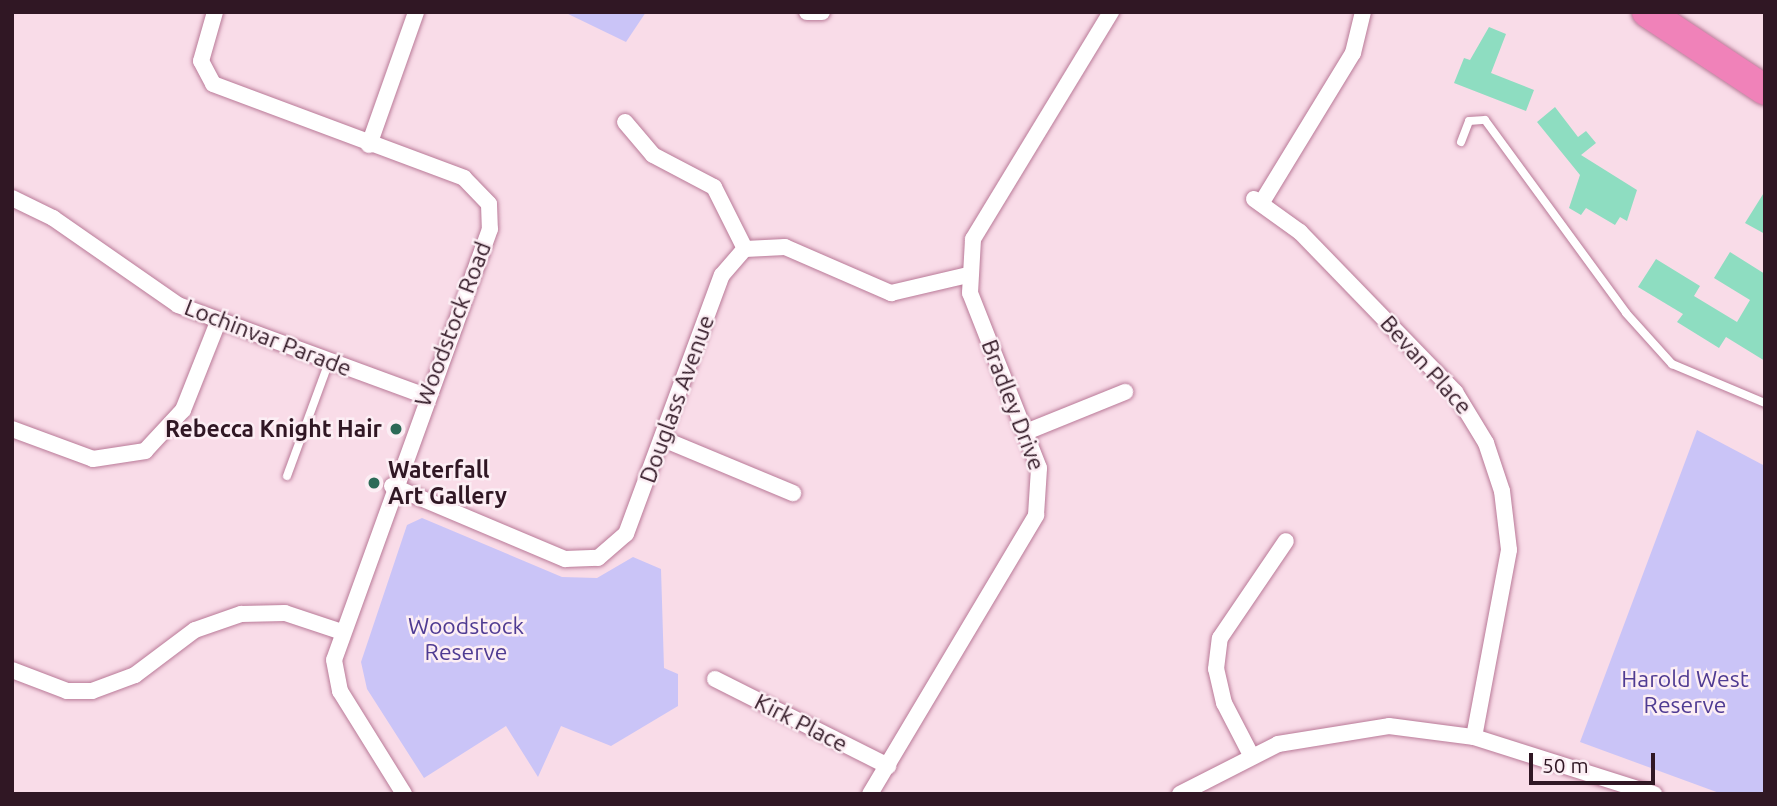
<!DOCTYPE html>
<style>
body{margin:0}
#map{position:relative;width:1777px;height:806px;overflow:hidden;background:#f9dce8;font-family:Ubuntu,sans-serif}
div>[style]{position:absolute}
.green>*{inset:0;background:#cac4f7}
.building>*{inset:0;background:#8eddc1}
.roads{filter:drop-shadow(0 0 2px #b97a98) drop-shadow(0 0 2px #b97a98)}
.lane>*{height:8px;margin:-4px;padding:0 4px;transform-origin:4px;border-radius:4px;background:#fff}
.street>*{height:16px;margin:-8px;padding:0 8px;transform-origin:8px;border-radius:8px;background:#fff}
.highway>*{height:30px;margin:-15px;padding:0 15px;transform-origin:15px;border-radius:15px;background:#f082b9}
.dots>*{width:19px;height:19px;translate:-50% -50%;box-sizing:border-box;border:4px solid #fceef4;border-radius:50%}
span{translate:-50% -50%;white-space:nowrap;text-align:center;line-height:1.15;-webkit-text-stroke:5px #fceef4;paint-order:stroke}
.street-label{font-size:23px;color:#301724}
.poi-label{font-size:23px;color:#301724;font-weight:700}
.right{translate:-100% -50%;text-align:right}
.left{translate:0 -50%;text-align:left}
.park-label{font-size:23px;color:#4f3b92}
.frame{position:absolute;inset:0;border:14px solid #301724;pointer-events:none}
.scale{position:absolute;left:1529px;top:753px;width:126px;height:32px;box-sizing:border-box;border:4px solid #301724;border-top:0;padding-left:9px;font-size:21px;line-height:24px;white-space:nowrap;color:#301724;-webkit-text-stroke:5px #fceef4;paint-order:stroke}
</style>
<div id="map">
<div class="green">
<i style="clip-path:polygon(564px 12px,646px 12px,626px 42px)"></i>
<i style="clip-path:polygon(1697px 430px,1765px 466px,1765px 794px,1722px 794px,1580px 742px)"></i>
<i style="clip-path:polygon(422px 518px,562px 577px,597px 578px,633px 557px,661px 569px,664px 668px,678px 674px,678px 706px,611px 746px,561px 726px,538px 777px,506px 726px,424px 778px,367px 689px,361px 662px,407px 525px)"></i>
</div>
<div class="building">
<i style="clip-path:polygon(1489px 27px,1506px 34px,1491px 73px,1534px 90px,1526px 111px,1454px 83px,1464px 58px,1470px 60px)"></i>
<i style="clip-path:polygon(1555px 107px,1578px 137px,1586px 131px,1596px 143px,1581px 155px,1637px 190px,1627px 221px,1620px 217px,1615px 225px,1586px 208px,1581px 215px,1569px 208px,1580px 175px,1537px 122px)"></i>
<i style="clip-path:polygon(1765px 191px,1765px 234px,1745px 223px)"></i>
<i style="clip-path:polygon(1730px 252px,1765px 274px,1765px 361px,1726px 337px,1719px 348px,1677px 322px,1683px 314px,1638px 287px,1656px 259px,1700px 286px,1694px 296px,1737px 322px,1750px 300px,1714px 278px)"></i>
</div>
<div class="roads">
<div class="lane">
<i style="left:1461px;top:142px;width:22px;rotate:-69deg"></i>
<i style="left:1469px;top:121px;width:16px;rotate:-4deg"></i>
<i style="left:1485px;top:120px;width:239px;rotate:53.8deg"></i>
<i style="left:1626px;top:313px;width:69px;rotate:48deg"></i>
<i style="left:1672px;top:364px;width:101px;rotate:22.8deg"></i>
<i style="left:287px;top:476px;width:121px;rotate:-69.8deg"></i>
</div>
<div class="street">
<i style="left:215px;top:12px;width:51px;rotate:105.9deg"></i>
<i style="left:201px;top:61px;width:26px;rotate:62deg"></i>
<i style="left:213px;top:84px;width:268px;rotate:20.5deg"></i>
<i style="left:464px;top:178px;width:36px;rotate:46deg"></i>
<i style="left:489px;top:204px;width:25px;rotate:88deg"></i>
<i style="left:490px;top:229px;width:458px;rotate:109.9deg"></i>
<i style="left:334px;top:660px;width:32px;rotate:79deg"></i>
<i style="left:340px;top:691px;width:121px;rotate:58.1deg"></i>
<i style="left:807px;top:12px;width:15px"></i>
<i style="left:625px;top:122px;width:43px;rotate:49.7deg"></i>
<i style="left:653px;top:155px;width:69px;rotate:27.7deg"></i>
<i style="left:714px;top:187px;width:69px;rotate:63.4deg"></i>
<i style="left:369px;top:145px;width:141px;rotate:-70.5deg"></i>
<i style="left:12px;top:198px;width:46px;rotate:26deg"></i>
<i style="left:53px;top:218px;width:152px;rotate:34.8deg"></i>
<i style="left:178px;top:305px;width:263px;rotate:20.2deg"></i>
<i style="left:1254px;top:199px;width:57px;rotate:35.7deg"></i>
<i style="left:1300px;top:232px;width:223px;rotate:45.9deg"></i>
<i style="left:1455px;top:392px;width:60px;rotate:58.7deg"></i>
<i style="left:1486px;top:443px;width:51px;rotate:71.6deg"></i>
<i style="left:1502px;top:491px;width:59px;rotate:83.2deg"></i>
<i style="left:1509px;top:550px;width:190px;rotate:100.6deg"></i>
<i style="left:1262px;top:202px;width:175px;rotate:-58.6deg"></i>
<i style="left:1353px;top:53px;width:42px;rotate:-76.3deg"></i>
<i style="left:12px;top:429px;width:86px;rotate:20.3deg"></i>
<i style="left:93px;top:459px;width:53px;rotate:-8.7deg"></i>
<i style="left:145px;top:451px;width:56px;rotate:-47.2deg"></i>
<i style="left:183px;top:410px;width:95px;rotate:-68.3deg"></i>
<i style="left:1026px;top:432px;width:107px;rotate:-22deg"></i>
<i style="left:663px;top:439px;width:141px;rotate:22.6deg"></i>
<i style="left:392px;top:486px;width:188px;rotate:22.9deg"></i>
<i style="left:565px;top:559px;width:33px;rotate:-2deg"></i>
<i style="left:598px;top:558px;width:37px;rotate:-41deg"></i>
<i style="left:626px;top:534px;width:276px;rotate:-69.7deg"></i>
<i style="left:722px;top:275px;width:35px;rotate:-49deg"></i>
<i style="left:745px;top:249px;width:40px;rotate:-2.9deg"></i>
<i style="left:785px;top:247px;width:116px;rotate:23.5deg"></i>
<i style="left:891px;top:293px;width:79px;rotate:-13.2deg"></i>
<i style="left:12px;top:670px;width:59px;rotate:20.9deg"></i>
<i style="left:67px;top:691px;width:25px"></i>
<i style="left:92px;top:691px;width:46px;rotate:-20.4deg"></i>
<i style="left:135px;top:675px;width:75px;rotate:-36.9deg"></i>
<i style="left:195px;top:630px;width:49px;rotate:-19.2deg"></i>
<i style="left:241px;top:614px;width:44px;rotate:-1.3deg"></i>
<i style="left:285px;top:613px;width:57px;rotate:18.4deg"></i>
<i style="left:715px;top:679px;width:194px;rotate:26.7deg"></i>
<i style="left:1251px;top:755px;width:59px;rotate:-117.4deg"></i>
<i style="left:1224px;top:703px;width:35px;rotate:-103deg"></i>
<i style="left:1216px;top:669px;width:31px;rotate:-83deg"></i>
<i style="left:1220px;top:638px;width:117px;rotate:-55.8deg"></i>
<i style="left:870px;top:794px;width:325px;rotate:-59.2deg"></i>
<i style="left:1036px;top:515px;width:47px;rotate:-86.3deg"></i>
<i style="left:1039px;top:468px;width:188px;rotate:-111.5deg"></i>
<i style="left:970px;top:293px;width:54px;rotate:-86.8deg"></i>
<i style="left:973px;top:239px;width:266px;rotate:-58.7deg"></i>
<i style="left:1180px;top:794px;width:110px;rotate:-27deg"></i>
<i style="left:1278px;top:744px;width:112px;rotate:-9.2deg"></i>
<i style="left:1389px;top:726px;width:86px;rotate:7.4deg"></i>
<i style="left:1474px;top:737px;width:189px;rotate:17.6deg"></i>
</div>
<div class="highway">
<i style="left:1647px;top:12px;width:141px;rotate:33.5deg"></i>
</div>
</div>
<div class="dots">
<i style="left:396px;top:429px;background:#2c6a57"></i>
<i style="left:374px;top:483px;background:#2c6a57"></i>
</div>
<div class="street-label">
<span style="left:453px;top:324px;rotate:-69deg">Woodstock Road</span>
<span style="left:268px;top:338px;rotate:21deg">Lochinvar Parade</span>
<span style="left:1426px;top:365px;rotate:48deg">Bevan Place</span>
<span style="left:677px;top:399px;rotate:-70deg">Douglass Avenue</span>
<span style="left:1013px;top:405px;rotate:69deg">Bradley Drive</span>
<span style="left:801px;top:723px;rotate:27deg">Kirk Place</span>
</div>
<div class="poi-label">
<span class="right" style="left:382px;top:429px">Rebecca Knight Hair</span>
<span class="left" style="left:388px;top:483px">Waterfall<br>Art Gallery</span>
</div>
<div class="park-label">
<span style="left:466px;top:639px">Woodstock<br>Reserve</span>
<span style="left:1685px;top:692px">Harold West<br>Reserve</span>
</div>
<div class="frame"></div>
<div class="scale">50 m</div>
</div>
